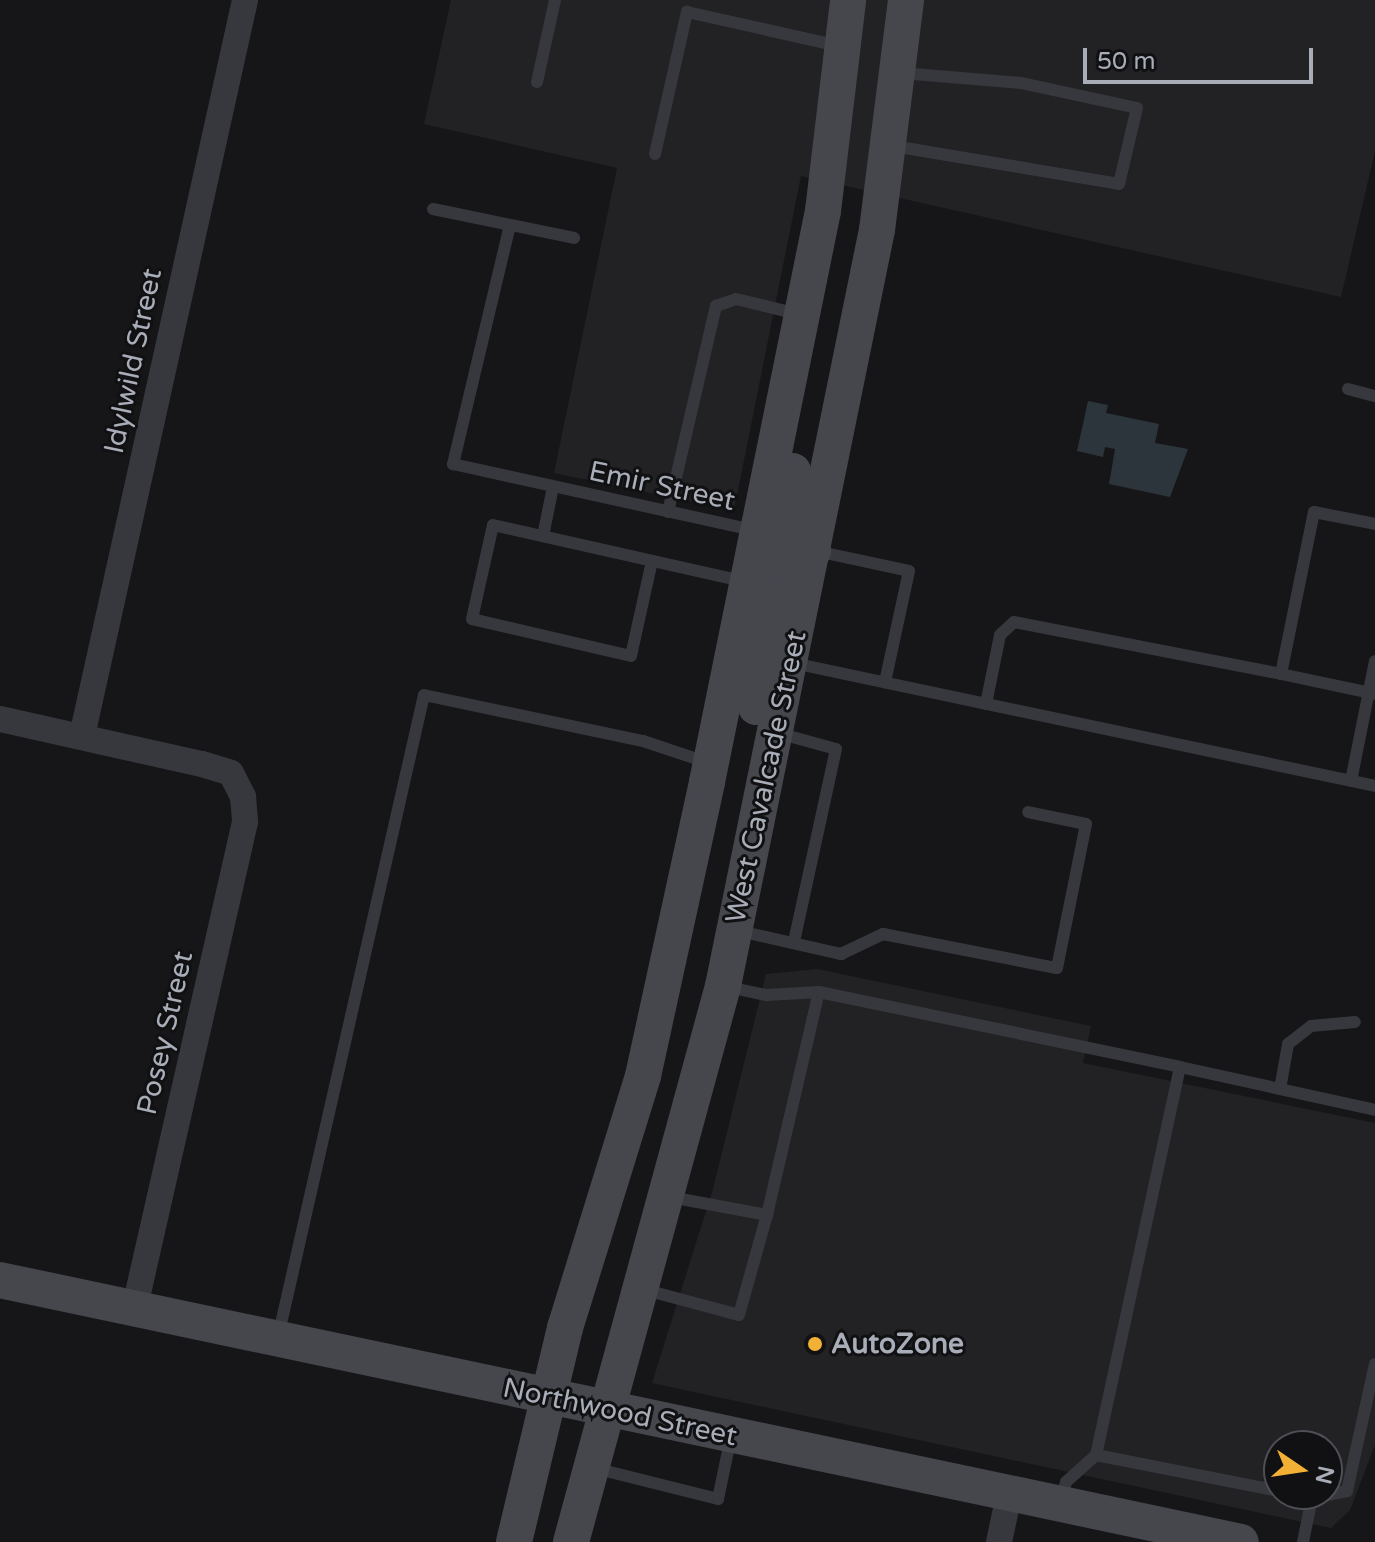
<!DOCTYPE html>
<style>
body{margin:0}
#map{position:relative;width:1375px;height:1542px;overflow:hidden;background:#161618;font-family:"Varela Round",sans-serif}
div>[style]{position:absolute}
.built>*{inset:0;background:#222225}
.water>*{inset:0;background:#2c353c}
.lane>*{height:12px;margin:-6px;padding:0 6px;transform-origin:6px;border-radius:6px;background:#37383d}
.street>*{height:26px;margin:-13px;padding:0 13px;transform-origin:13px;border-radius:13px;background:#37383d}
.secondary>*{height:36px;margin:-18px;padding:0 18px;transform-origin:18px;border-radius:18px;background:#45474d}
.dots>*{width:22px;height:22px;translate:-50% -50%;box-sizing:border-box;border:4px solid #111113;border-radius:50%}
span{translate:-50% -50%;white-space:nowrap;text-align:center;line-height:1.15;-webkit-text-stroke:6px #111113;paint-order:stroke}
.street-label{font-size:28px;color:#a8adb8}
.poi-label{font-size:28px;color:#a8adb8;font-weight:700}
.left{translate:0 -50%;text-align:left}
.north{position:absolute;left:1263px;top:1430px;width:80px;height:80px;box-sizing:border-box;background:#111113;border:2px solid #4d4f55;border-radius:50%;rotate:103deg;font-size:22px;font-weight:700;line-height:32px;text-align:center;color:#a8adb8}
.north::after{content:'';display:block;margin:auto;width:28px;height:36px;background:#f2b134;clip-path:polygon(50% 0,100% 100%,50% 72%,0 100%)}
.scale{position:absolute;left:1083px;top:48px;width:230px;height:36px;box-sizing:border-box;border:4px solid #a8adb8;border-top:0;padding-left:10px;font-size:24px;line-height:28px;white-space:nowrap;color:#a8adb8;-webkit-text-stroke:6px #111113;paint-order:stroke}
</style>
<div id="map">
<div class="built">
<i style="clip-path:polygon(451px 0,1375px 0,1375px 151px,1341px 297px,801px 176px,734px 510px,554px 473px,617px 168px,424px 124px)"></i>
<i style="clip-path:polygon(evenodd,817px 969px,1091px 1026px,1083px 1063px,1375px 1123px,1375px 1445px,1350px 1510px,1331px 1528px,652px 1383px,713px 1189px,766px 974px,817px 969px,1279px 1446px,1327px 1446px,1327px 1494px,1279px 1494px,1279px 1446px)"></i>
</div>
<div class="water">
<i style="clip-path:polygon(1088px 401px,1108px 405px,1106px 413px,1159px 424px,1155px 443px,1188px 449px,1170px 497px,1109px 484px,1115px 449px,1105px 447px,1103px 457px,1077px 451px)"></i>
</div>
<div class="lane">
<i style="left:537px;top:82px;width:84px;rotate:-77.6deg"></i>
<i style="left:893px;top:146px;width:229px;rotate:9.5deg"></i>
<i style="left:1119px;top:184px;width:78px;rotate:-76.7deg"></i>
<i style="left:1137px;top:108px;width:119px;rotate:-167.8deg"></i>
<i style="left:1021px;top:83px;width:120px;rotate:-175.2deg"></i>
<i style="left:655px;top:154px;width:146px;rotate:-77.3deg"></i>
<i style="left:687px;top:12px;width:156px;rotate:12.6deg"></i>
<i style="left:433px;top:209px;width:144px;rotate:11.6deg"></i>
<i style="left:510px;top:225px;width:246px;rotate:103.4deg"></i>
<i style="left:453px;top:464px;width:311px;rotate:12.4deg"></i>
<i style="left:1348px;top:389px;width:28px;rotate:15deg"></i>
<i style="left:668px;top:512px;width:212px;rotate:-76.9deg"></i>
<i style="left:716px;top:306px;width:21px;rotate:-19deg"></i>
<i style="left:736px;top:299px;width:64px;rotate:13.6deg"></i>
<i style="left:543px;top:536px;width:50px;rotate:-78.5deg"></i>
<i style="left:816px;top:551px;width:95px;rotate:12.1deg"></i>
<i style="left:909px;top:571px;width:114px;rotate:102.2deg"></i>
<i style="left:652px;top:561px;width:97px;rotate:102.5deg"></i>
<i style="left:631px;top:656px;width:163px;rotate:-166.9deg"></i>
<i style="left:472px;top:619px;width:96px;rotate:-77.4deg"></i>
<i style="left:493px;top:525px;width:258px;rotate:12.7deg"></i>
<i style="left:793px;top:663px;width:595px;rotate:11.93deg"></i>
<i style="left:1281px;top:674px;width:96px;rotate:12deg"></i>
<i style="left:986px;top:704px;width:70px;rotate:-78.5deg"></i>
<i style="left:1000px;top:635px;width:19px;rotate:-43deg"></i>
<i style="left:1014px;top:622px;width:272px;rotate:11deg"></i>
<i style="left:1281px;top:674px;width:165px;rotate:-78.5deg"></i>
<i style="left:1314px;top:512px;width:62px;rotate:11.1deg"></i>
<i style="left:778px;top:733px;width:60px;rotate:15.4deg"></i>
<i style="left:836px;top:749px;width:197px;rotate:102.3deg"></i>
<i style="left:1351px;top:781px;width:122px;rotate:-78.7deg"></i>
<i style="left:739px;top:931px;width:105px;rotate:12.7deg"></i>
<i style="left:841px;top:954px;width:47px;rotate:-25.5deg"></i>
<i style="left:883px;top:934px;width:177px;rotate:11.1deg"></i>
<i style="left:1057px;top:968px;width:147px;rotate:-78.6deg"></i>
<i style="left:1086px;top:824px;width:59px;rotate:-168.3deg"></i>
<i style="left:728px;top:987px;width:40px;rotate:12deg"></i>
<i style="left:767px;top:995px;width:52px;rotate:-3.3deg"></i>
<i style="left:1180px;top:1067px;width:200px;rotate:12.4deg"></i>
<i style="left:1280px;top:1089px;width:46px;rotate:-79.9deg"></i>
<i style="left:1288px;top:1044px;width:29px;rotate:-38deg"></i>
<i style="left:1311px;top:1026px;width:44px;rotate:-5.2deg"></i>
<i style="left:670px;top:1197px;width:99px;rotate:10.5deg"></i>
<i style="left:767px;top:1215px;width:229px;rotate:-76.9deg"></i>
<i style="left:819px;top:992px;width:369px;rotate:11.7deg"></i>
<i style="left:1180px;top:1067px;width:397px;rotate:102.2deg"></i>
<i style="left:1096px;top:1455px;width:187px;rotate:11.1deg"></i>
<i style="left:642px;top:1289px;width:100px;rotate:15deg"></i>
<i style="left:739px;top:1315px;width:104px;rotate:-74.4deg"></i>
<i style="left:278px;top:1337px;width:658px;rotate:-77.19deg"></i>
<i style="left:424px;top:695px;width:224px;rotate:11.9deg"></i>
<i style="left:643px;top:741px;width:66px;rotate:18.4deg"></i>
<i style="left:594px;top:1468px;width:128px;rotate:14deg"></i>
<i style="left:718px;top:1499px;width:63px;rotate:-78.2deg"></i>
<i style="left:1293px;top:1494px;width:19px;rotate:12deg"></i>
<i style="left:1312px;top:1498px;width:45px;rotate:101.6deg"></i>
<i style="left:1312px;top:1498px;width:36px;rotate:-11deg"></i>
<i style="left:1347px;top:1491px;width:130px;rotate:-77.6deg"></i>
<i style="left:1061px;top:1502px;width:21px;rotate:-76deg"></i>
<i style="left:1066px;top:1482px;width:40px;rotate:-42deg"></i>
</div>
<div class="street">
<i style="left:0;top:719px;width:207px;rotate:12.6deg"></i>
<i style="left:202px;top:764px;width:30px;rotate:17deg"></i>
<i style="left:231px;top:773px;width:27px;rotate:63deg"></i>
<i style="left:243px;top:797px;width:25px;rotate:85deg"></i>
<i style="left:245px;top:822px;width:498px;rotate:102.8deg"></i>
<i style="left:82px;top:736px;width:754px;rotate:-77.51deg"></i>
<i style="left:999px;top:1542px;width:48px;rotate:-78deg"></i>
</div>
<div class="secondary">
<i style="left:793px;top:471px;width:44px;rotate:99.2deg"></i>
<i style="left:786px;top:514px;width:27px;rotate:68deg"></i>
<i style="left:796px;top:539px;width:21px;rotate:35deg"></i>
<i style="left:756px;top:707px;width:146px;rotate:-79.3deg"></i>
<i style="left:783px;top:564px;width:40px;rotate:-124.9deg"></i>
<i style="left:0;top:1280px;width:1268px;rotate:11.92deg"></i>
<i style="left:514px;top:1542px;width:220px;rotate:-76.6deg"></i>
<i style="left:565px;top:1328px;width:264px;rotate:-72.8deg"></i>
<i style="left:643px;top:1076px;width:301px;rotate:-77.7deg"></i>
<i style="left:707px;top:782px;width:583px;rotate:-78.52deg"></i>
<i style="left:823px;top:211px;width:212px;rotate:-83.2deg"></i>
<i style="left:571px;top:1542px;width:576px;rotate:-74.71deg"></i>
<i style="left:723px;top:986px;width:772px;rotate:-78.49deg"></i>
<i style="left:877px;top:230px;width:232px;rotate:-82.8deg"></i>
</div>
<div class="dots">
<i style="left:815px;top:1344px;background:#f2b134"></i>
</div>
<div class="street-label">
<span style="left:133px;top:361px;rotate:-78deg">Idylwild Street</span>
<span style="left:662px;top:486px;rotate:12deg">Emir Street</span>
<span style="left:766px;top:777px;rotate:-78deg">West Cavalcade Street</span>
<span style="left:165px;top:1033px;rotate:-77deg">Posey Street</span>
<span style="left:620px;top:1412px;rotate:12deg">Northwood Street</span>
</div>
<div class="poi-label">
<span class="left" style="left:831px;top:1344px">AutoZone</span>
</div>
<div class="north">N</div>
<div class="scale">50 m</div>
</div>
